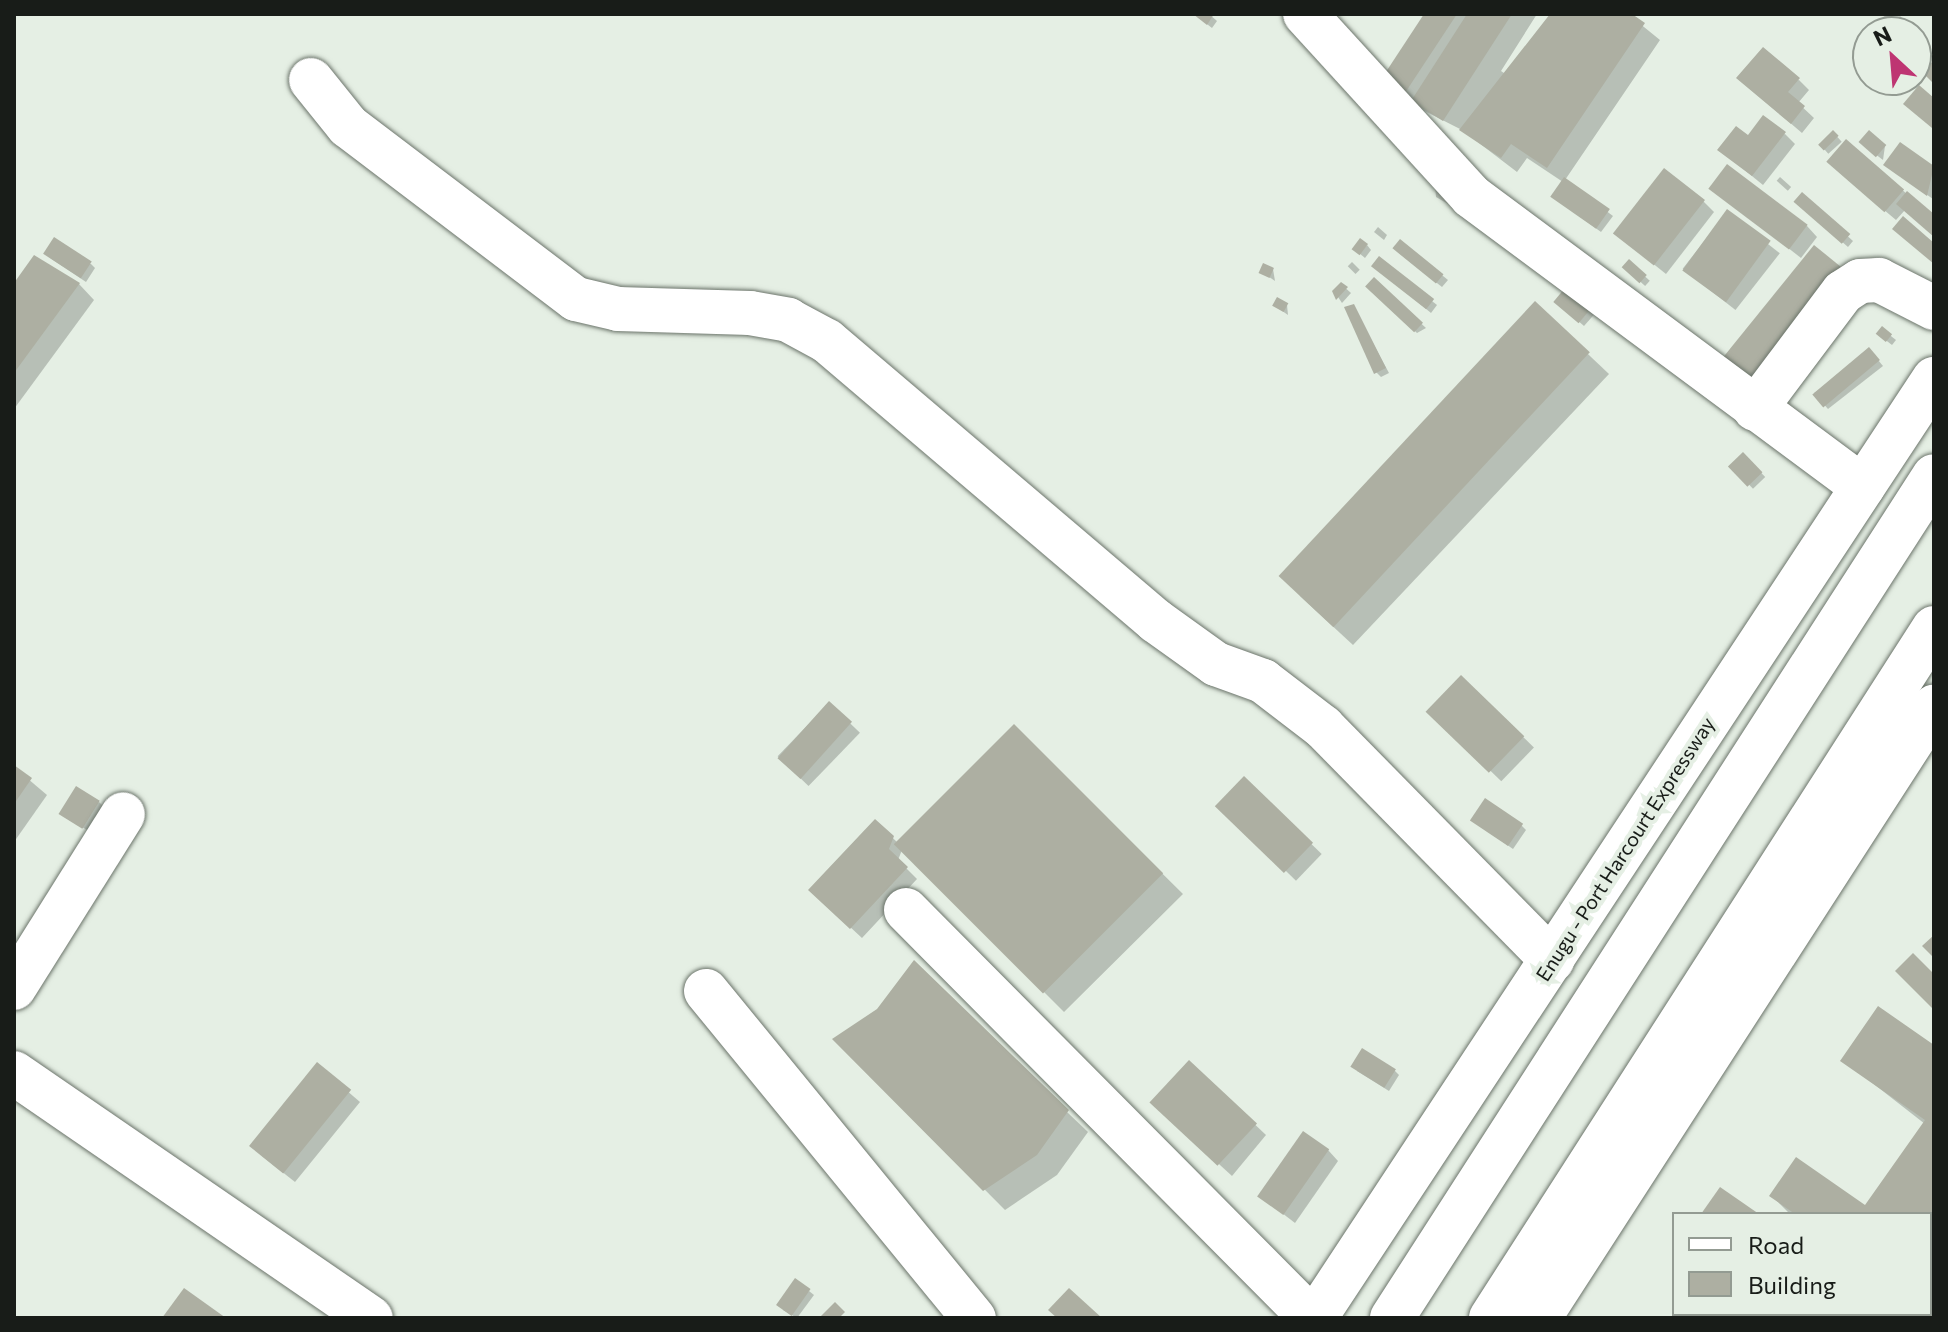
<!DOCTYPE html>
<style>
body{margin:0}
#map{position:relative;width:1948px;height:1332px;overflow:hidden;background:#e5efe4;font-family:Commissioner,sans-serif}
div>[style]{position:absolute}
.shadow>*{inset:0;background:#0003;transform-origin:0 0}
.building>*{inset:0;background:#adafa2;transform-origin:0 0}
.roads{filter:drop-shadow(0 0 2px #6b746a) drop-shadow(0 0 2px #6b746a)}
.minor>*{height:44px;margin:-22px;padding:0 22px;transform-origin:22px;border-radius:22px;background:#fff}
.major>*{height:44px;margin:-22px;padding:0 22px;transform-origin:22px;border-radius:22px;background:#fff}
.highway>*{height:44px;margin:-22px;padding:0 22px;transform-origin:22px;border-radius:22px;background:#fff}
span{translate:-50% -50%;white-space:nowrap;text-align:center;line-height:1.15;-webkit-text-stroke:8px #e5efe4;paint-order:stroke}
.street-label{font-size:20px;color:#181c18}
.frame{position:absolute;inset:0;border:16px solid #181c18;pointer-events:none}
.legend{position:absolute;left:1672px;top:1212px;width:260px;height:104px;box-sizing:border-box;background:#e5efe4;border:2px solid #939b92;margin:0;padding:10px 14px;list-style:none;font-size:24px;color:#181c18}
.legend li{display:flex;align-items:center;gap:16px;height:40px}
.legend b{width:40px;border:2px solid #939b92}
.north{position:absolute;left:1852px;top:16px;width:80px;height:80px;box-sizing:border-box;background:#e5efe4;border:2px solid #939b92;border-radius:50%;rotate:334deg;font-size:22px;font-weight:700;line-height:32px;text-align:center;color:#181c18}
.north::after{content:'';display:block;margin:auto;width:28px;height:36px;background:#be3572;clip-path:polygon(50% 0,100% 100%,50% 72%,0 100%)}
</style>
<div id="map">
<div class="shadow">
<i style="clip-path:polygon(1194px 14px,1209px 14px,1217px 21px,1212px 28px)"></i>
<i style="clip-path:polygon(1426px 14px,1537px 14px,1501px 71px,1510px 77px,1553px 14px,1628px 14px,1660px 40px,1565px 180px,1613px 216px,1601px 232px,1557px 200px,1563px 182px,1527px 158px,1517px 172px,1462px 130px,1391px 94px)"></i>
<i style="clip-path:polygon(1881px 14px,1894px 14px,1888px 20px)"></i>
<i style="left:1900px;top:16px;width:11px;height:8px;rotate:45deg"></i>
<i style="clip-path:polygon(1799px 80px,1809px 90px,1798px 103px,1814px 118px,1802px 133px,1749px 88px)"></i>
<i style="left:1833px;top:132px;width:13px;height:18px;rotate:48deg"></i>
<i style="clip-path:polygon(1785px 134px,1795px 144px,1763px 185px,1720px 150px)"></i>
<i style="clip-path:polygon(1846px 142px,1934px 217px,1934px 235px,1905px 210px,1896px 220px,1839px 172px)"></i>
<i style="clip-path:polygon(1900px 145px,1934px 169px,1933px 199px,1890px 169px)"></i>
<i style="clip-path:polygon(1885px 146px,1883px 160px,1866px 147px)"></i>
<i style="left:1780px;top:177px;width:15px;height:5px;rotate:42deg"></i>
<i style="clip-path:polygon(1435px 185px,1483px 224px,1436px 197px)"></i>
<i style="clip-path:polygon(1718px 193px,1807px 226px,1817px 237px,1801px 258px)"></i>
<i style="clip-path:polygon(1802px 195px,1853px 241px,1848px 247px,1801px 206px)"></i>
<i style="clip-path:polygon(1703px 201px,1714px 212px,1666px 274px,1616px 234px)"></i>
<i style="left:1727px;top:212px;width:67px;height:72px;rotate:38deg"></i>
<i style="clip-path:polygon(1378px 227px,1387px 235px,1384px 240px,1374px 232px)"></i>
<i style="clip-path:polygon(1400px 241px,1448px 280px,1442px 287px,1399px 253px)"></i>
<i style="clip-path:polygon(1367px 245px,1371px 250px,1365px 258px,1359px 253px)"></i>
<i style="clip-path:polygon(50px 258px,91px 264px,95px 268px,86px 282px)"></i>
<i style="clip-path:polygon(1379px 259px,1437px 305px,1431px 313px,1379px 270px)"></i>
<i style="left:1352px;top:262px;width:11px;height:6px;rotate:45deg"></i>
<i style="left:1629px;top:262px;width:28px;height:7px;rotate:42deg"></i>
<i style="clip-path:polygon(1273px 269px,1275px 281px,1262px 272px)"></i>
<i style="clip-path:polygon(1374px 280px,1426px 328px,1417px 333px,1372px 291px)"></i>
<i style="clip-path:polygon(79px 284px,94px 300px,14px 409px,14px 286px)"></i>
<i style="clip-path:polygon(1341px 284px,1351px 293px,1342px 303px,1334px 291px)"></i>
<i style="clip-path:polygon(1535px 304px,1609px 374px,1353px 645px,1300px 596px)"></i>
<i style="clip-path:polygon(1287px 305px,1288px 315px,1275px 306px)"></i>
<i style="clip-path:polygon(1353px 306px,1389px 373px,1381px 377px,1376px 372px)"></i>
<i style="clip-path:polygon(1561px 306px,1599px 309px,1584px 326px)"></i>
<i style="clip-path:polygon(1882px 329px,1896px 340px,1892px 345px,1883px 338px)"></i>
<i style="clip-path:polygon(1873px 354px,1883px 366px,1828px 409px,1814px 393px)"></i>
<i style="left:1743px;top:454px;width:32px;height:17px;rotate:46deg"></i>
<i style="left:1462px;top:678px;width:100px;height:47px;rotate:44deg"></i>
<i style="left:829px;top:703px;width:43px;height:74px;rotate:44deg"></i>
<i style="clip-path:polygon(1014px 727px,1183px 894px,1064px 1012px,902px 850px,898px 860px,917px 879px,862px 938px,821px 900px,875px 821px,898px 843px)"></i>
<i style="clip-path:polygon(14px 767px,47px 795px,14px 842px)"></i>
<i style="left:1244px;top:779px;width:108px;height:37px;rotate:44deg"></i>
<i style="clip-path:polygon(99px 802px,104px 807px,89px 831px,66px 818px)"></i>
<i style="clip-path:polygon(1477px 824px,1522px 826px,1526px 830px,1513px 849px)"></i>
<i style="clip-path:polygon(835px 1039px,1067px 1112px,1088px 1132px,1057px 1175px,1005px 1210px)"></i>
<i style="clip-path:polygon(1934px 1047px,1930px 1267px,1930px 1214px,1790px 1214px,1772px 1196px,1866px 1208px,1925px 1124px,1843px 1060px)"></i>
<i style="clip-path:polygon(1189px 1062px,1266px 1135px,1232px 1176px,1162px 1112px)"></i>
<i style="clip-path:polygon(317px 1065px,360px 1102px,295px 1182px,262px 1156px)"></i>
<i style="clip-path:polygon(1357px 1071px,1395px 1071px,1399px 1075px,1389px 1091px)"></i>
<i style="clip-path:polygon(1328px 1150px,1338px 1161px,1295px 1223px,1260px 1196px)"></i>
<i style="clip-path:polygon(809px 1291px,814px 1295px,797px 1318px,783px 1310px)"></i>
</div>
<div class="building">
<i style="clip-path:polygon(1193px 14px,1214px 14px,1207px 25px)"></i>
<i style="clip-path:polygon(1424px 14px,1457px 14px,1401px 99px,1378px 84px)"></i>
<i style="clip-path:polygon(1467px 14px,1512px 14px,1443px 121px,1411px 101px)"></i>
<i style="clip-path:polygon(1550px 14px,1632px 14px,1645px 23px,1547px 168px,1511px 144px,1501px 158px,1459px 130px)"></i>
<i style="clip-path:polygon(1763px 47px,1800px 78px,1788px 92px,1805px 106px,1791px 124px,1736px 78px)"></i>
<i style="clip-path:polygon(1934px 60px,1934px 84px,1922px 72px)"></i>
<i style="clip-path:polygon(1919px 85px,1934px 98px,1932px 128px,1903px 104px)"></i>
<i style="clip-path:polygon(1763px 115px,1786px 132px,1752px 176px,1717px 150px,1736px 126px,1748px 135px)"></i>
<i style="left:1833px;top:130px;width:8px;height:21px;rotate:45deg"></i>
<i style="left:1869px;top:130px;width:23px;height:16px;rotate:41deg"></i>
<i style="left:1846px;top:139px;width:77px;height:30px;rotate:41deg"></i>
<i style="clip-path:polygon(1900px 142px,1934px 166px,1927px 196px,1883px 165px)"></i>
<i style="left:1727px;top:164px;width:101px;height:31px;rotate:37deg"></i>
<i style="left:1664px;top:168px;width:52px;height:83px;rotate:38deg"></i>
<i style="left:1564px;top:177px;width:56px;height:24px;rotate:35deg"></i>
<i style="clip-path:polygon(1907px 191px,1934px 214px,1934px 237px,1896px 204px)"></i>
<i style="left:1802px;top:192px;width:64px;height:13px;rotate:41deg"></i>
<i style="left:1727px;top:209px;width:54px;height:76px;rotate:36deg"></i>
<i style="clip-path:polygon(1903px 216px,1934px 243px,1934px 264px,1892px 229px)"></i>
<i style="left:54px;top:237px;width:45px;height:20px;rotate:33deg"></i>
<i style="left:1360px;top:238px;width:10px;height:14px;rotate:37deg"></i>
<i style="left:1400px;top:239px;width:56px;height:12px;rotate:39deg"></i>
<i style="left:1814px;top:245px;width:36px;height:144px;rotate:39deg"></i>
<i style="clip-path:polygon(34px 255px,80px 283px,14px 373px,14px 283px)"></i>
<i style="left:1379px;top:256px;width:70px;height:13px;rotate:38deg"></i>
<i style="left:1629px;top:259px;width:24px;height:11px;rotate:42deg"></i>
<i style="left:1263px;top:263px;width:12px;height:11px;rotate:24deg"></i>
<i style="left:1374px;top:277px;width:67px;height:13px;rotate:43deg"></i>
<i style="clip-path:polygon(1341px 282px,1348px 287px,1336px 300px,1332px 291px)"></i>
<i style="left:1570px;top:282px;width:33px;height:26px;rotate:40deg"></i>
<i style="left:1277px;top:297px;width:13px;height:10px;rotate:29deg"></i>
<i style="left:1535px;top:301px;width:75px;height:376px;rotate:43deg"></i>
<i style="clip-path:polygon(1354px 304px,1386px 368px,1374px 374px,1344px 307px)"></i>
<i style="left:1882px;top:326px;width:13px;height:10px;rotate:39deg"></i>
<i style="left:1869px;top:347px;width:17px;height:74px;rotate:50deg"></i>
<i style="left:1743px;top:452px;width:28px;height:21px;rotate:46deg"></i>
<i style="left:1461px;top:675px;width:88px;height:51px;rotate:44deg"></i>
<i style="left:829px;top:701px;width:31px;height:77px;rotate:42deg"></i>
<i style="left:1014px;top:724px;width:211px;height:170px;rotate:45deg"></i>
<i style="clip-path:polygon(14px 765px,32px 778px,14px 804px)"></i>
<i style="left:1244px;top:776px;width:96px;height:42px;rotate:44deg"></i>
<i style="left:76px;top:786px;width:28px;height:33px;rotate:32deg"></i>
<i style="left:1485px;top:798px;width:46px;height:27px;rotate:34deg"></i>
<i style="clip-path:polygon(875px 819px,894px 836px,889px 849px,908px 867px,850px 929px,808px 890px)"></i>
<i style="clip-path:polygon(1934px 935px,1934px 958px,1922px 946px)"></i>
<i style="clip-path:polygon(1913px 953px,1934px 974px,1934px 1010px,1895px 971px)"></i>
<i style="clip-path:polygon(914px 960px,1069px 1110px,1037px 1155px,983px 1191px,832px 1039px,877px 1009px)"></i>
<i style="clip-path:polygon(1878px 1006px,1934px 1045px,1934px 1212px,1930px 1218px,1795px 1214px,1769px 1196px,1796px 1157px,1865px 1205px,1925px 1120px,1840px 1061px)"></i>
<i style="left:1362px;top:1048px;width:40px;height:22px;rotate:32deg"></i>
<i style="left:1189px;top:1060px;width:93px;height:58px;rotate:43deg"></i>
<i style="left:317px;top:1062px;width:44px;height:108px;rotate:39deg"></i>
<i style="left:1303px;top:1131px;width:32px;height:80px;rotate:35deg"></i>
<i style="clip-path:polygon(1720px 1187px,1759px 1214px,1701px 1214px)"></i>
<i style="left:795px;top:1278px;width:19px;height:33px;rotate:35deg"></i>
<i style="clip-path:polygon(184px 1288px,226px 1318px,162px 1318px)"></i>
<i style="clip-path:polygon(1069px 1288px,1102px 1318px,1057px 1318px,1048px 1310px)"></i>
<i style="clip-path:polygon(835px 1302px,845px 1312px,839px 1318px,819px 1318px)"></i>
<i style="clip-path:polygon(1805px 1314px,1845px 1314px,1850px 1318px,1801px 1318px)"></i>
</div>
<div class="roads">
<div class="minor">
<i style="left:1305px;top:14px;width:246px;rotate:47.6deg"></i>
<i style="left:1471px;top:196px;width:488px;rotate:36.6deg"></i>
<i style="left:311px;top:80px;width:59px;rotate:51.2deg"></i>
<i style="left:348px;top:126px;width:286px;rotate:37.2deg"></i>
<i style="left:576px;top:299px;width:43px;rotate:13.4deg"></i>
<i style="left:618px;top:309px;width:132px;rotate:1.7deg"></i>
<i style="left:750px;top:313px;width:39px;rotate:10deg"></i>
<i style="left:788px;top:320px;width:44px;rotate:28.3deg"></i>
<i style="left:827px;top:341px;width:432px;rotate:40.4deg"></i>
<i style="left:1156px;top:621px;width:74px;rotate:35.6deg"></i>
<i style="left:1216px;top:664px;width:50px;rotate:19.9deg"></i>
<i style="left:1263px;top:681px;width:76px;rotate:37.5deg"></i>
<i style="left:1323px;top:727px;width:327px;rotate:45.5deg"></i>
<i style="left:1755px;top:409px;width:146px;rotate:-53.1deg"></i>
<i style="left:1843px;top:292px;width:20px;rotate:-33deg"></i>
<i style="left:1860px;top:281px;width:19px;rotate:-3deg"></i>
<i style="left:1879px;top:280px;width:62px;rotate:27deg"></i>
<i style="left:906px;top:910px;width:575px;rotate:45.21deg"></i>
<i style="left:14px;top:988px;width:205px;rotate:-57.9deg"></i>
<i style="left:706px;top:991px;width:423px;rotate:50.7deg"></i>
<i style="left:14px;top:1073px;width:433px;rotate:34.5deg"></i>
</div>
<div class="major">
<i style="left:1315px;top:1318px;width:1125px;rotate:-56.61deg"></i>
<i style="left:1539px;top:1318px;width:728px;rotate:-57.12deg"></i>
</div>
<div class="highway">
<i style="left:1392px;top:1318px;width:1001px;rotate:-57.23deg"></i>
<i style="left:1491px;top:1318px;width:820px;rotate:-57.3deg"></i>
</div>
</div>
<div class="street-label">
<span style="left:1625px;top:849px;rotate:-57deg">Enugu - Port Harcourt Expressway</span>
</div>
<div class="frame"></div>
<ul class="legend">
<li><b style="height:10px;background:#fff"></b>Road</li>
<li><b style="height:22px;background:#adafa2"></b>Building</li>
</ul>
<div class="north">N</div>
</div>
